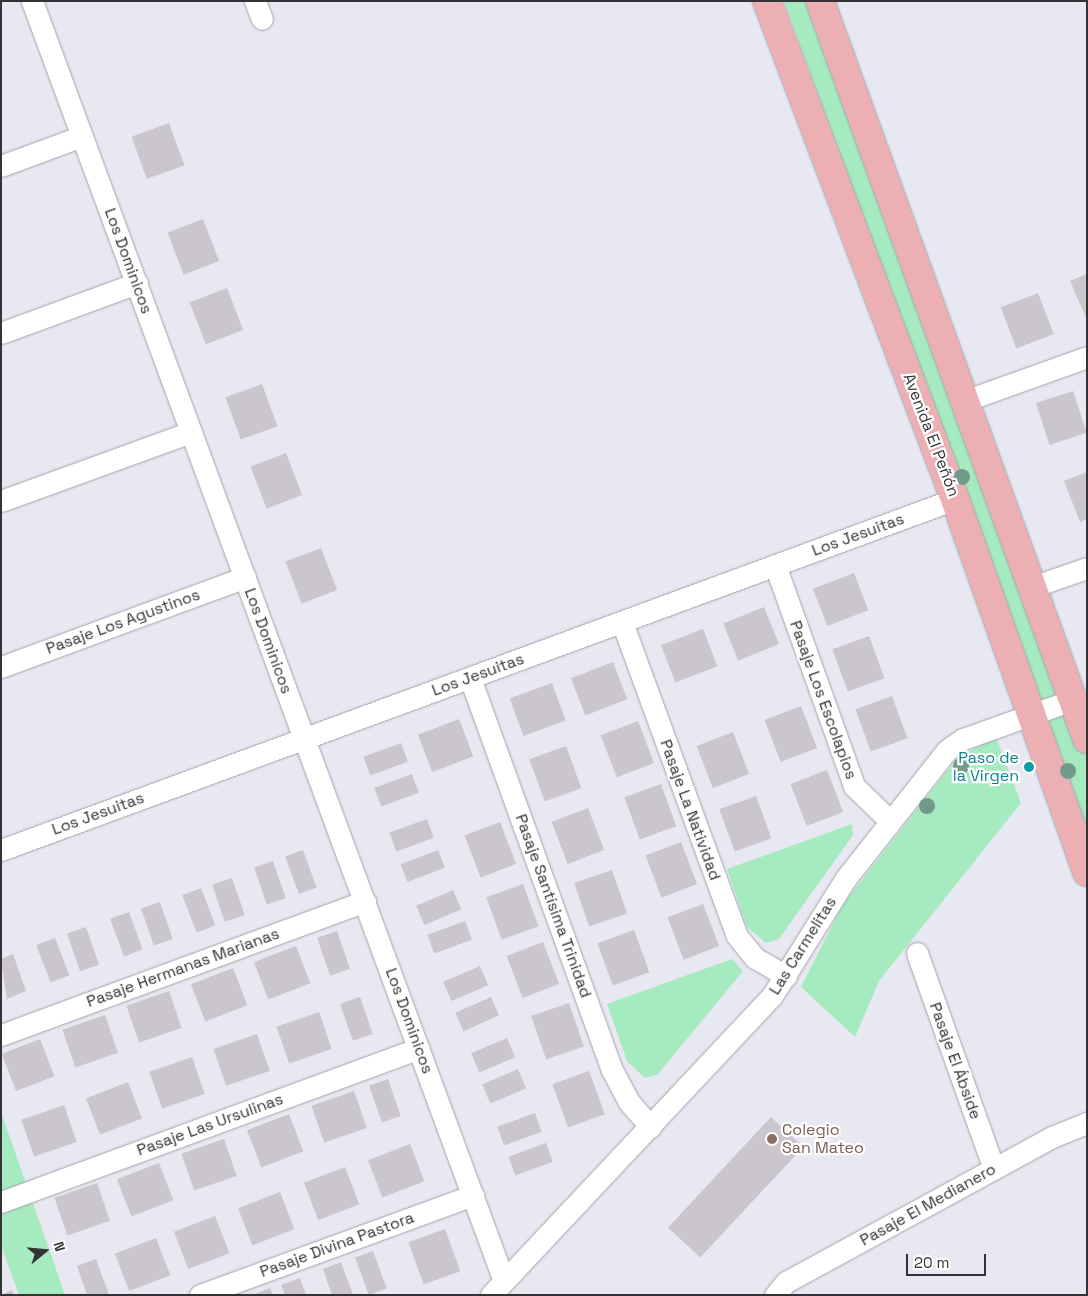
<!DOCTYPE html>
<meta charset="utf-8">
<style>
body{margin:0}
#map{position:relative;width:1088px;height:1296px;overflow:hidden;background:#e7e8f1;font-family:"Space Grotesk",sans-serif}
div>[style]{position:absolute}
.green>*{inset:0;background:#a6eac0}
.building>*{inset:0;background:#cbc5cc;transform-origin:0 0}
.roads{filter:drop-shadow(0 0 1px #a2a3ab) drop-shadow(0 0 1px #a2a3ab)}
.street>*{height:21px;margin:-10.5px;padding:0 10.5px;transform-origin:10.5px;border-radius:10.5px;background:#fff}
.primary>*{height:28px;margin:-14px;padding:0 14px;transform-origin:14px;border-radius:14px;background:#ecafb4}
.trees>*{width:16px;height:16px;margin:-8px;border-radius:50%;background:#729a8b}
.dots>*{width:14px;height:14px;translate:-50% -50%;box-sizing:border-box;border:2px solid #fff;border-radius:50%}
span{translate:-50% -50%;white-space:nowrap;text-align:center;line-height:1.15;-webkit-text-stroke:4.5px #fff;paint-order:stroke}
.street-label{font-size:16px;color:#333336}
.culture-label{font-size:16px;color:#0d838f}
.right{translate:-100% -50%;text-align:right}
.education-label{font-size:16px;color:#785e54}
.left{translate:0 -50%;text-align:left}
.frame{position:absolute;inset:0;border:2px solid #333336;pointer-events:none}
.north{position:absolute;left:20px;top:1226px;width:50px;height:50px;-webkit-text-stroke:4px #fff;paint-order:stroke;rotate:73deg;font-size:14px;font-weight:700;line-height:20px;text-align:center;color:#333336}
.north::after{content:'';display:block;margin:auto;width:18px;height:22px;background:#333336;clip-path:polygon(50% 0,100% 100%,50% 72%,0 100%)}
.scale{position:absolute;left:906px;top:1254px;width:80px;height:22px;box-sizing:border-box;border:2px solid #333336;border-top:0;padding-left:6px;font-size:15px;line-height:18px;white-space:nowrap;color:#333336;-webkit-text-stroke:4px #fff;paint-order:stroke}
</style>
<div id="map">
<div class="green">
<i style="clip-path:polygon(784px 1px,808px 1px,1087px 755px,1087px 832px)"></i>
<i style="clip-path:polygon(996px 737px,1021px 803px,879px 981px,855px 1037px,801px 987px,843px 904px,947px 771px,966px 753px)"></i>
<i style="clip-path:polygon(852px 824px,853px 835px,779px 939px,766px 943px,747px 927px,727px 869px)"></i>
<i style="clip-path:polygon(732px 959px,743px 971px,658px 1074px,645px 1078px,627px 1061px,607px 1004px)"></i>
<i style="clip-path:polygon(1px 1112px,65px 1295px,19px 1295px,1px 1245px)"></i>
</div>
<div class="building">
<i style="left:169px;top:123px;width:45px;height:40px;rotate:70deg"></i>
<i style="left:203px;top:219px;width:45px;height:38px;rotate:69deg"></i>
<i style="clip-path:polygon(1087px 274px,1087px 320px,1070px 281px)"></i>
<i style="left:227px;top:288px;width:45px;height:40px;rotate:69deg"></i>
<i style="left:1038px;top:293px;width:44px;height:40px;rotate:69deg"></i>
<i style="left:262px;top:384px;width:45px;height:39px;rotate:70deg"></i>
<i style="left:1073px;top:391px;width:44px;height:39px;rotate:72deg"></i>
<i style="left:286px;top:453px;width:45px;height:38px;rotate:69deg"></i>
<i style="clip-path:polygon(1087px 472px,1087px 519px,1080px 522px,1064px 481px)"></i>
<i style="left:321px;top:548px;width:45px;height:38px;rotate:69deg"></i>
<i style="left:854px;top:573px;width:40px;height:44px;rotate:69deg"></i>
<i style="left:764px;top:607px;width:40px;height:44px;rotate:68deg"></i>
<i style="left:703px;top:629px;width:40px;height:45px;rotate:69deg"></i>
<i style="left:869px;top:636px;width:45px;height:39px;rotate:70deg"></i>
<i style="left:613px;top:662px;width:40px;height:45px;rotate:69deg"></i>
<i style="left:552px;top:683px;width:40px;height:45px;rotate:70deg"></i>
<i style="left:892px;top:696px;width:45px;height:39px;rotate:70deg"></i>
<i style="left:801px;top:706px;width:45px;height:39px;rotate:69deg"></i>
<i style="left:459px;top:719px;width:40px;height:44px;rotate:69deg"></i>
<i style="left:638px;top:721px;width:45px;height:40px;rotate:69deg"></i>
<i style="left:733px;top:732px;width:45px;height:39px;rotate:69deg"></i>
<i style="left:401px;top:743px;width:20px;height:40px;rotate:70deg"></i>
<i style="left:566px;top:746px;width:45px;height:39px;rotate:70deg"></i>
<i style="left:827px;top:770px;width:45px;height:39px;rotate:69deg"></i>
<i style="left:412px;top:774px;width:20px;height:40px;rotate:70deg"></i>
<i style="left:661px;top:784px;width:45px;height:39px;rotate:70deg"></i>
<i style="left:756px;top:796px;width:45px;height:39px;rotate:70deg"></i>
<i style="left:588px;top:808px;width:45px;height:39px;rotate:69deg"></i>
<i style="left:427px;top:819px;width:20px;height:40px;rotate:70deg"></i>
<i style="left:500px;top:822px;width:45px;height:38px;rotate:69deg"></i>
<i style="left:681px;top:842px;width:45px;height:38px;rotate:69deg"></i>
<i style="left:303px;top:850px;width:40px;height:19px;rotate:70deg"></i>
<i style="left:438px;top:850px;width:19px;height:40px;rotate:69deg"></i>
<i style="left:273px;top:861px;width:39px;height:20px;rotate:71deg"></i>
<i style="left:612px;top:870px;width:46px;height:40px;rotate:71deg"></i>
<i style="left:232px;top:878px;width:39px;height:21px;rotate:71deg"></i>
<i style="left:523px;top:884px;width:45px;height:39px;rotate:70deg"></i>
<i style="left:201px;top:888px;width:40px;height:20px;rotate:69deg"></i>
<i style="left:453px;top:890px;width:21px;height:40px;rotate:67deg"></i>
<i style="left:160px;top:902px;width:39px;height:20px;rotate:71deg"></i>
<i style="left:703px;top:904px;width:45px;height:38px;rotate:69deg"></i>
<i style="left:129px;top:912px;width:40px;height:20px;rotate:70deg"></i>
<i style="left:465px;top:921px;width:20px;height:40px;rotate:70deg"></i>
<i style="left:86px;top:927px;width:40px;height:20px;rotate:71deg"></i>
<i style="left:634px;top:930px;width:45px;height:39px;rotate:70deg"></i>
<i style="left:337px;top:931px;width:40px;height:21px;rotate:71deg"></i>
<i style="left:55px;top:938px;width:40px;height:20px;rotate:69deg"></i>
<i style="left:543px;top:942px;width:45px;height:39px;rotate:69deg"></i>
<i style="left:296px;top:946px;width:40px;height:45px;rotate:69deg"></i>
<i style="clip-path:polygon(13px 954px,26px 991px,7px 999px,1px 959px)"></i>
<i style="left:480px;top:966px;width:21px;height:40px;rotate:67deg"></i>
<i style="left:233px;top:968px;width:40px;height:45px;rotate:69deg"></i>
<i style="left:169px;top:991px;width:39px;height:45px;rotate:71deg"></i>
<i style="left:360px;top:997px;width:39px;height:21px;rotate:71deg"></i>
<i style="left:491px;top:997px;width:20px;height:39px;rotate:66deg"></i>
<i style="left:569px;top:1003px;width:46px;height:40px;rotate:71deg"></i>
<i style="left:319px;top:1012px;width:39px;height:45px;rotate:71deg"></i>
<i style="left:105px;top:1015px;width:40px;height:45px;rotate:71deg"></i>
<i style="left:257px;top:1034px;width:39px;height:46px;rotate:71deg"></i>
<i style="left:507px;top:1038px;width:21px;height:39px;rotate:67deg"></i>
<i style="left:40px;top:1039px;width:40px;height:41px;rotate:69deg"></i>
<i style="left:192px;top:1057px;width:39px;height:45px;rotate:71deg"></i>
<i style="left:518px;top:1069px;width:21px;height:39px;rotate:67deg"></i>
<i style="left:589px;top:1071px;width:46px;height:39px;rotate:70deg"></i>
<i style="left:388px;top:1079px;width:39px;height:20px;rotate:71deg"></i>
<i style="left:128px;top:1082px;width:39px;height:45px;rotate:69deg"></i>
<i style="left:354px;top:1091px;width:39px;height:45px;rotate:71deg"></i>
<i style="left:64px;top:1105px;width:39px;height:45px;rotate:71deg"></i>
<i style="left:535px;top:1113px;width:20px;height:40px;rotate:70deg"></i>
<i style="left:289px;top:1114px;width:40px;height:45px;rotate:69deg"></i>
<i style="left:771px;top:1117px;width:44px;height:151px;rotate:43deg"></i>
<i style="left:224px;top:1139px;width:39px;height:45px;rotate:71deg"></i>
<i style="left:546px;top:1143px;width:20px;height:40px;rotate:70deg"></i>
<i style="left:410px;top:1144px;width:40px;height:45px;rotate:69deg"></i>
<i style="left:159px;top:1163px;width:40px;height:45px;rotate:69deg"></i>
<i style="left:345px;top:1167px;width:40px;height:44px;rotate:69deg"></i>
<i style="left:97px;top:1183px;width:40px;height:45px;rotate:71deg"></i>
<i style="left:280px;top:1192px;width:40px;height:45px;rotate:69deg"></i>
<i style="left:215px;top:1216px;width:40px;height:44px;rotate:69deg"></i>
<i style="left:445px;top:1229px;width:45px;height:39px;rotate:70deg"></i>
<i style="left:156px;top:1238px;width:40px;height:44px;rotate:69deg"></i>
<i style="left:373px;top:1251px;width:40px;height:19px;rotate:70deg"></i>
<i style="clip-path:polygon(96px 1259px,109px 1295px,87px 1295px,77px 1266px)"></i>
<i style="clip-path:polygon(341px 1262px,353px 1295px,332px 1295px,323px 1269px)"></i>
<i style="clip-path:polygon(300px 1278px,306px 1295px,285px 1295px,281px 1285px)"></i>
<i style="clip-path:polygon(270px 1288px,273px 1295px,253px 1295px)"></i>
<i style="clip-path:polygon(12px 1290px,14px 1295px,1px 1295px)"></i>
</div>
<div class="roads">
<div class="street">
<i style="left:32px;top:1px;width:1364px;rotate:69.76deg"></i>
<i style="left:255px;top:1px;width:19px;rotate:69deg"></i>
<i style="left:1px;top:166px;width:86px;rotate:-20.3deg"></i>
<i style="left:1px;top:333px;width:145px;rotate:-20.2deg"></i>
<i style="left:964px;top:401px;width:131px;rotate:-19.7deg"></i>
<i style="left:1px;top:501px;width:202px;rotate:-20deg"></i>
<i style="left:775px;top:565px;width:235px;rotate:70.3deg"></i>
<i style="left:854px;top:786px;width:50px;rotate:44.2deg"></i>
<i style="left:1032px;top:587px;width:58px;rotate:-19.1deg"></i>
<i style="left:622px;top:622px;width:334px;rotate:69.9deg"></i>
<i style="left:737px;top:936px;width:28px;rotate:51deg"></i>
<i style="left:755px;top:958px;width:36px;rotate:30deg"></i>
<i style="left:1px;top:667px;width:260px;rotate:-20.2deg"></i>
<i style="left:470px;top:678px;width:417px;rotate:70.1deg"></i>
<i style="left:612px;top:1070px;width:36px;rotate:62deg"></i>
<i style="left:629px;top:1102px;width:33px;rotate:49deg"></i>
<i style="left:1px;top:850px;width:1017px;rotate:-20.2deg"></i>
<i style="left:917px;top:953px;width:229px;rotate:70.4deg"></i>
<i style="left:1px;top:1035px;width:388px;rotate:-20.2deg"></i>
<i style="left:1px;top:1202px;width:445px;rotate:-20.2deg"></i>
<i style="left:200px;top:1295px;width:291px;rotate:-20.1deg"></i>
<i style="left:491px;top:1295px;width:410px;rotate:-46.8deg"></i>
<i style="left:772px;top:996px;width:139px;rotate:-57.9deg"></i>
<i style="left:846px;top:878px;width:163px;rotate:-51.7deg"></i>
<i style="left:947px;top:750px;width:19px;rotate:-35deg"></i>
<i style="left:963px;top:739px;width:116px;rotate:-19.7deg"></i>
<i style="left:775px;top:1295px;width:17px;rotate:-50deg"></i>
<i style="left:786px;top:1282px;width:303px;rotate:-28.6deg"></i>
<i style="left:1052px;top:1137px;width:38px;rotate:-22deg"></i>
</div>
<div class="primary">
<i style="left:767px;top:1px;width:532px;rotate:69.32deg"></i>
<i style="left:955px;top:499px;width:396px;rotate:70.5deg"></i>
<i style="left:820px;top:1px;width:785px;rotate:70.11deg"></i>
</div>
</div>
<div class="trees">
<i style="left:962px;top:477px"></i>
<i style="left:961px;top:766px"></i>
<i style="left:1068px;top:771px"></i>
<i style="left:927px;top:806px"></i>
</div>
<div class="dots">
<i style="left:1029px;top:767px;background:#0f9aa8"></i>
<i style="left:772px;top:1139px;background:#8d6e63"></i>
</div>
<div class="street-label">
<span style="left:128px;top:261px;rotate:70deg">Los Dominicos</span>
<span style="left:931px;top:435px;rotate:69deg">Avenida El Peñón</span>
<span style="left:858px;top:535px;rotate:-20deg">Los Jesuitas</span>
<span style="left:123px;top:622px;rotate:-20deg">Pasaje Los Agustinos</span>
<span style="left:268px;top:641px;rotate:70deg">Los Dominicos</span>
<span style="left:478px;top:675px;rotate:-20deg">Los Jesuitas</span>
<span style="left:823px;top:700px;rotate:70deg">Pasaje Los Escolapios</span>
<span style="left:690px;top:810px;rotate:70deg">Pasaje La Natividad</span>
<span style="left:98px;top:814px;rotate:-20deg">Los Jesuitas</span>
<span style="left:553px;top:906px;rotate:70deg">Pasaje Santísima Trinidad</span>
<span style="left:803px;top:946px;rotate:-58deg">Las Carmelitas</span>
<span style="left:183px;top:968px;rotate:-20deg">Pasaje Hermanas Marianas</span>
<span style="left:409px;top:1021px;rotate:70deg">Los Dominicos</span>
<span style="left:955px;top:1061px;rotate:70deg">Pasaje El Ábside</span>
<span style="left:210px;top:1125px;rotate:-20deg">Pasaje Las Ursulinas</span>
<span style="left:928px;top:1205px;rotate:-29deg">Pasaje El Medianero</span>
<span style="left:337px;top:1245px;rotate:-20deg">Pasaje Divina Pastora</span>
</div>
<div class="culture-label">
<span class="right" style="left:1019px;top:767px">Paso de<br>la Virgen</span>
</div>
<div class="education-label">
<span class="left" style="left:782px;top:1139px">Colegio<br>San Mateo</span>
</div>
<div class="frame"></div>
<div class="north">N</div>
<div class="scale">20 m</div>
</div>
